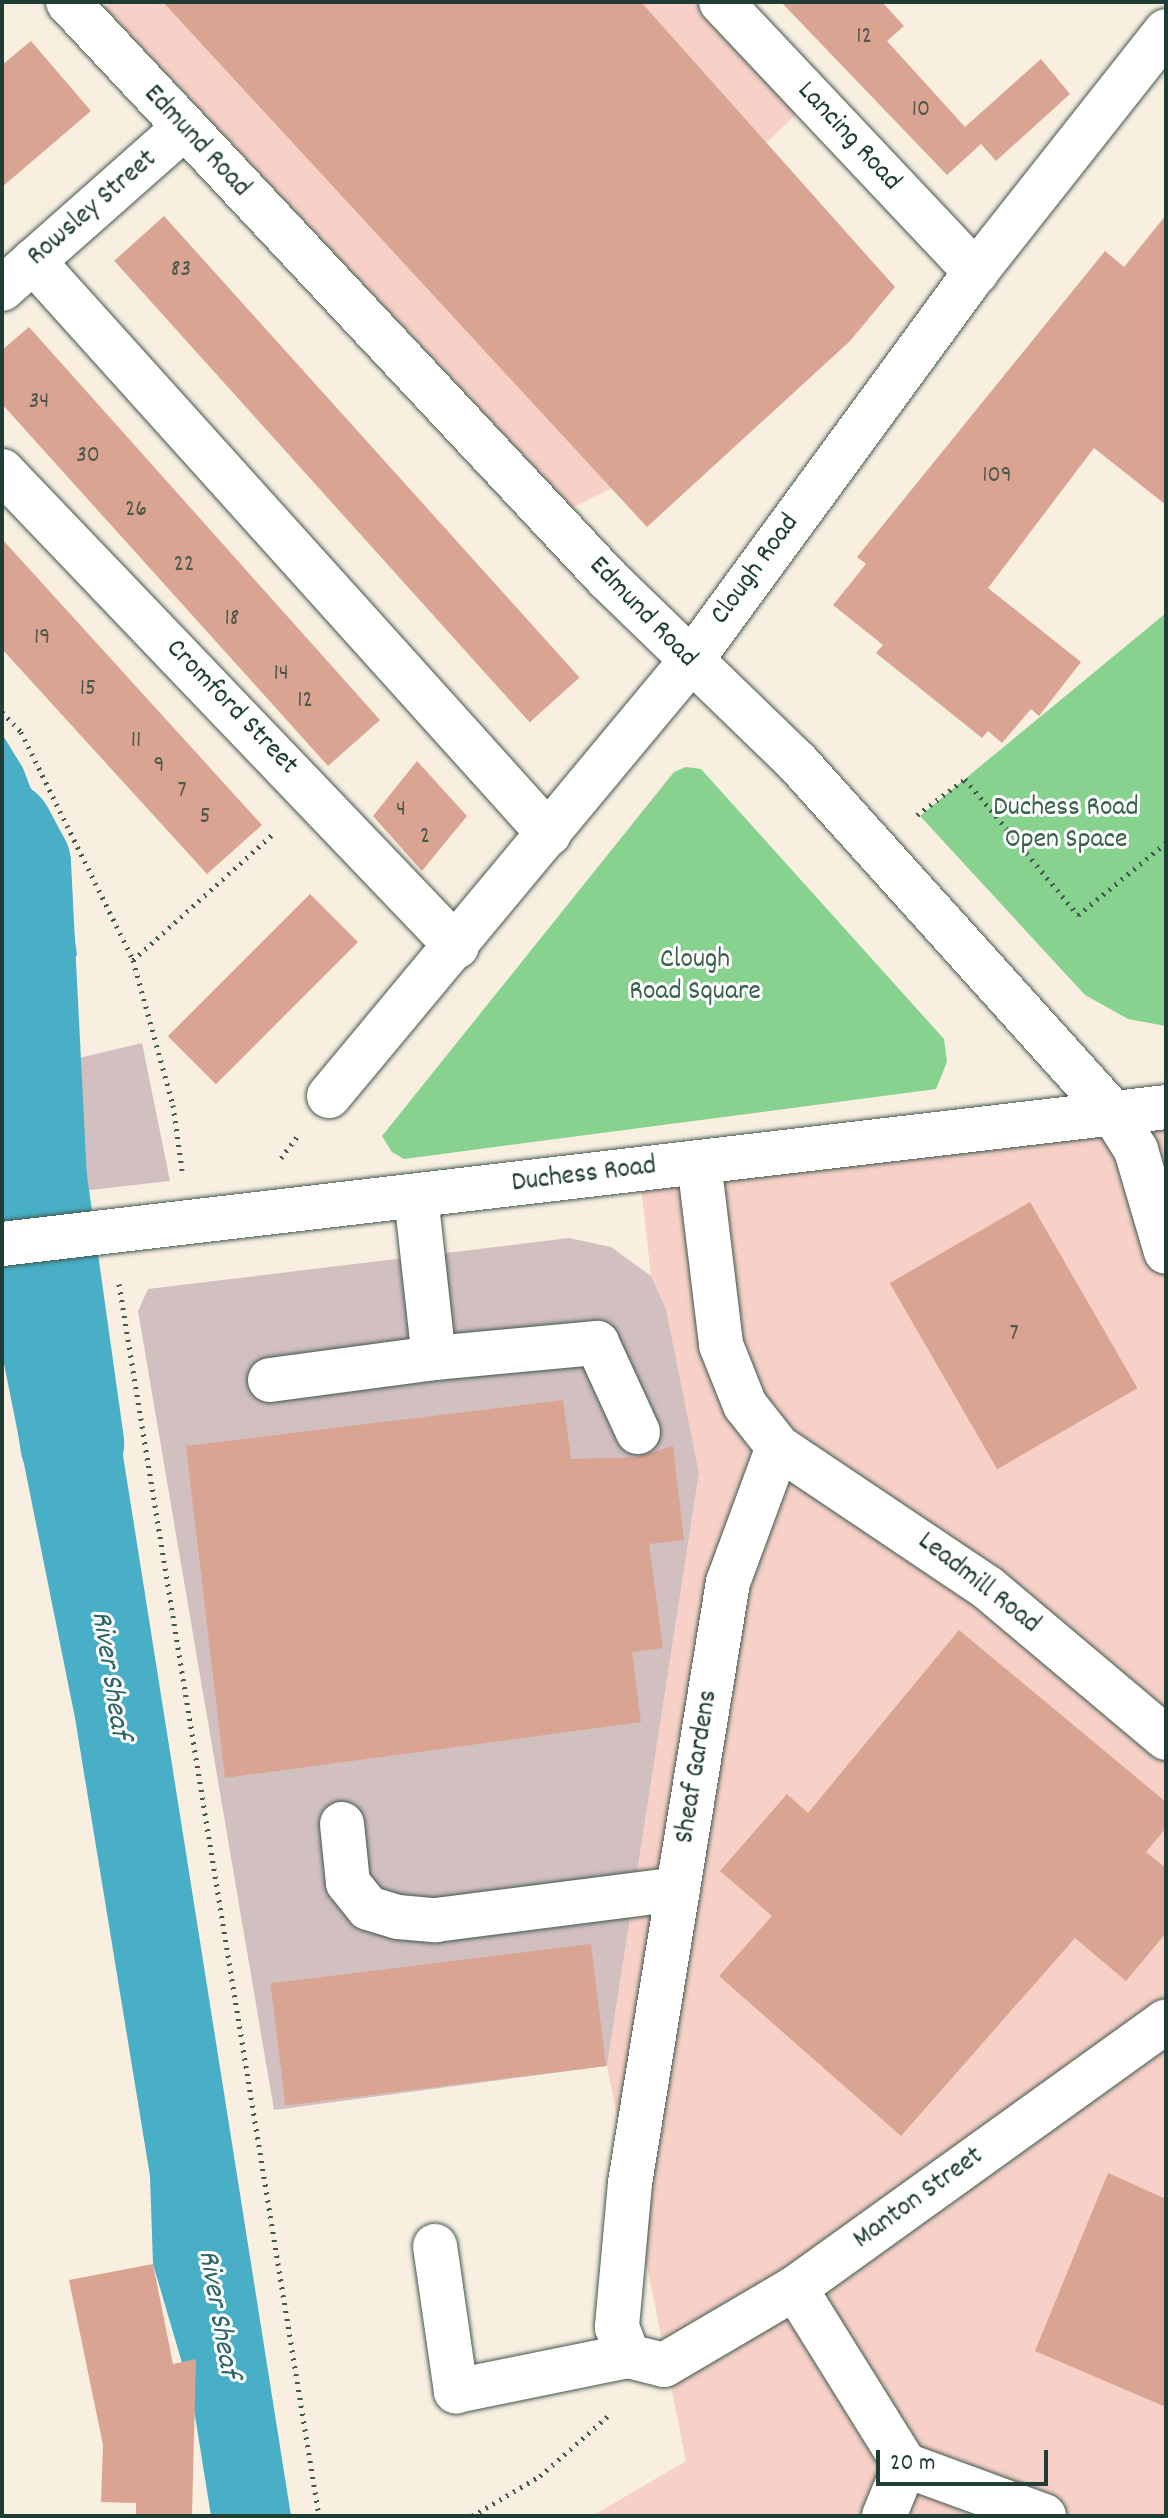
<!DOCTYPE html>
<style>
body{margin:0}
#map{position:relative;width:1168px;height:2518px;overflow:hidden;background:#f8efe0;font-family:Dekko,sans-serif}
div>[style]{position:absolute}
.built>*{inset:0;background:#f7d1c7}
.industrial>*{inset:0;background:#d2bfc0}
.green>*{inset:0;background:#88d28f}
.water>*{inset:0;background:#48afc7}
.river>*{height:104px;margin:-52px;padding:0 52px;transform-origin:52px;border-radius:52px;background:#48afc7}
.building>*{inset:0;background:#d9a492;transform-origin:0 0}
.path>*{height:5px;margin-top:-2.5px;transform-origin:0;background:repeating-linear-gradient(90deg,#40584e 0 2px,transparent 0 8px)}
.roads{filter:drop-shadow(0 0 2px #40584e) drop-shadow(0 0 2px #40584e)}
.minor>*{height:44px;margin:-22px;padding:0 22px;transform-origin:22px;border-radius:22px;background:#fff}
span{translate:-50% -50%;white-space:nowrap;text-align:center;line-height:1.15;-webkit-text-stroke:6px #fff;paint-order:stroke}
.number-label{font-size:24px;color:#4e574c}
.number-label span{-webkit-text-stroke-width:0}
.street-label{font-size:28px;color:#1f3d34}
.park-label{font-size:28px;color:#39624b}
.water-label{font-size:30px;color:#2d6567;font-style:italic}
.frame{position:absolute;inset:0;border:4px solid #1f3d34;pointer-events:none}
.scale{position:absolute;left:876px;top:2450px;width:172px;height:36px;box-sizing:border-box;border:4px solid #1f3d34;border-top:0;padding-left:10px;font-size:24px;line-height:28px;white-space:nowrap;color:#1f3d34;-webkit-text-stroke:6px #fff;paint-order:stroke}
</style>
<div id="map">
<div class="built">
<i style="clip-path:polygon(111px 2px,721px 2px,812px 99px,711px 196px,801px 295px,610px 489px,551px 518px,86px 22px)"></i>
<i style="clip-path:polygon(1166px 1107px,1166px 2516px,592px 2516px,686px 2461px,607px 2066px,699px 1473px,666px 1309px,651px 1276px,639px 1169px)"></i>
</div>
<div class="industrial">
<i style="clip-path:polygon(142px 1043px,170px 1181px,81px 1191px,79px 1058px)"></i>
<i style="clip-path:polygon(569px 1238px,611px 1247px,651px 1276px,666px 1309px,699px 1473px,607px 2066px,274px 2110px,138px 1311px,148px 1289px)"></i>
</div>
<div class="green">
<i style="clip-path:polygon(1166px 613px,1166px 1026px,1128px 1019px,1085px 995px,920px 816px)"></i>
<i style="clip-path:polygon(686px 767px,701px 769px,944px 1039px,947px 1062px,936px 1089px,404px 1159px,392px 1152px,382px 1136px,674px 772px)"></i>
</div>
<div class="water">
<i style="clip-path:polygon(2px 734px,23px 768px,68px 887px,77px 955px,61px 975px,71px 1044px,70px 1169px,2px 1180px)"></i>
<i style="clip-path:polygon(101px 1290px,103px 1329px,291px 2516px,211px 2516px,192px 2397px,153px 2264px,150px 2176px,75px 1718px,2px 1354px,2px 1311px)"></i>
</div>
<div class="river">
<i style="left:2px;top:832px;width:36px;rotate:62deg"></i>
<i style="left:19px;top:864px;width:315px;rotate:87.1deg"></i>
<i style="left:35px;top:1179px;width:267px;rotate:82deg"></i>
</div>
<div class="building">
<i style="clip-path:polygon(163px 2px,641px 2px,895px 287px,850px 341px,647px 527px)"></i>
<i style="clip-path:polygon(781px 2px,882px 2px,904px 26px,887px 41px,965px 127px,1041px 59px,1070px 94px,996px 161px,981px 144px,947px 175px)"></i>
<i style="clip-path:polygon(31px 41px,91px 111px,2px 187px,2px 65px)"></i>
<i style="clip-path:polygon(1166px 215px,1166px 505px,1094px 448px,988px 588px,1081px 662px,1039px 716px,1031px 709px,1002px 743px,988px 731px,982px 738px,876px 653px,883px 645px,833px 605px,866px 564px,857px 557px,1105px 251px,1124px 267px)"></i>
<i style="left:164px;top:216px;width:621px;height:67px;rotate:48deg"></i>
<i style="clip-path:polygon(29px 327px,380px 720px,328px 766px,2px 404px,2px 350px)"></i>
<i style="clip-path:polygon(2px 539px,262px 825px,207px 874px,2px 649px)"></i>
<i style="clip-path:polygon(417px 761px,467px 816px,422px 871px,373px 816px)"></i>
<i style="left:310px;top:894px;width:68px;height:201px;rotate:45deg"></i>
<i style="left:1030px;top:1202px;width:215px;height:162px;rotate:60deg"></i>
<i style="clip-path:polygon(563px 1400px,571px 1459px,636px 1457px,673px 1446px,684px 1540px,649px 1544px,663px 1648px,632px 1652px,641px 1722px,225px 1778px,186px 1446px)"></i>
<i style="clip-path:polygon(959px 1630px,1166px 1802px,1166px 1828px,1146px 1852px,1166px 1868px,1166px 1933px,1126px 1981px,1075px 1938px,901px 2136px,719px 1976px,772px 1916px,720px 1871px,787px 1794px,808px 1813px)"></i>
<i style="left:591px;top:1944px;width:123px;height:323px;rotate:83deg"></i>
<i style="clip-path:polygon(1108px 2173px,1166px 2199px,1166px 2407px,1035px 2351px)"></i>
<i style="clip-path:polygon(153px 2264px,173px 2364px,196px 2359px,192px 2516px,136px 2516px,136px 2503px,101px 2502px,103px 2445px,69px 2280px)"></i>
</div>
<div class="path">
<i style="left:2px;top:712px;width:28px;rotate:46deg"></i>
<i style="left:21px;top:732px;width:254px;rotate:63.8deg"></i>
<i style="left:133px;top:960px;width:150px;rotate:74.6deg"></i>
<i style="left:173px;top:1105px;width:66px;rotate:82.1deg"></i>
<i style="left:917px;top:815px;width:60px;rotate:-36.9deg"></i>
<i style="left:965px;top:779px;width:177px;rotate:50.3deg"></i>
<i style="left:1078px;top:915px;width:114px;rotate:-39.3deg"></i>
<i style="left:133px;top:960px;width:191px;rotate:-42deg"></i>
<i style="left:281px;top:1158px;width:30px;rotate:-53deg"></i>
<i style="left:119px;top:1284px;width:1248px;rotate:80.78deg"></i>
<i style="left:472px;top:2516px;width:79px;rotate:-30.5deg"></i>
<i style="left:540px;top:2476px;width:92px;rotate:-41.5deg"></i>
</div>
<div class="roads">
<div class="minor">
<i style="left:68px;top:2px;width:789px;rotate:46.9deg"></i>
<i style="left:607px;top:578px;width:264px;rotate:44.1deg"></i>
<i style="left:797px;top:762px;width:472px;rotate:48deg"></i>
<i style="left:1113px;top:1113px;width:44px;rotate:58.1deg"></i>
<i style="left:1136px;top:1150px;width:106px;rotate:73.6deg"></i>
<i style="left:721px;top:2px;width:372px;rotate:46.7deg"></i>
<i style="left:33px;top:261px;width:771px;rotate:48deg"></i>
<i style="left:2px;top:289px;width:242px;rotate:-41.5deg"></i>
<i style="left:2px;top:471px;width:658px;rotate:46.29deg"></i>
<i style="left:329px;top:1096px;width:565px;rotate:-50.25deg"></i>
<i style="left:690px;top:662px;width:469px;rotate:-53.8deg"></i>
<i style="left:967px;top:283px;width:321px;rotate:-51.7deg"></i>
<i style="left:699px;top:1162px;width:184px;rotate:83.1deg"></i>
<i style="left:721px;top:1345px;width:65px;rotate:68.2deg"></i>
<i style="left:745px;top:1405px;width:53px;rotate:51.8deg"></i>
<i style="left:778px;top:1447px;width:253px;rotate:33.9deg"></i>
<i style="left:988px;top:1588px;width:233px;rotate:40.1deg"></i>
<i style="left:416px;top:1196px;width:163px;rotate:83.7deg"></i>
<i style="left:434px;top:1358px;width:164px;rotate:-5.3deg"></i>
<i style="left:597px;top:1343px;width:98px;rotate:65.3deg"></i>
<i style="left:2px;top:1244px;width:1172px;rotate:-6.71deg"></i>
<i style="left:270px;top:1380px;width:165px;rotate:-7.6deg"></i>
<i style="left:778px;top:1447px;width:144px;rotate:110.3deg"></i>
<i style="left:728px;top:1582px;width:609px;rotate:99.26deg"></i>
<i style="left:630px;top:2183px;width:145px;rotate:95.2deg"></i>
<i style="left:617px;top:2327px;width:31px;rotate:69deg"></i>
<i style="left:628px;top:2356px;width:37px;rotate:14deg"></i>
<i style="left:664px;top:2365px;width:152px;rotate:-30.4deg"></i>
<i style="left:795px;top:2288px;width:457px;rotate:-35.7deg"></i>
<i style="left:342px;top:1824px;width:59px;rotate:84.2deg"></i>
<i style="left:348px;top:1883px;width:32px;rotate:51deg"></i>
<i style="left:368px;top:1908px;width:31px;rotate:17deg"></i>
<i style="left:398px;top:1917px;width:38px;rotate:5deg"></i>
<i style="left:436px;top:1920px;width:244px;rotate:-7.3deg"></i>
<i style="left:435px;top:2246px;width:147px;rotate:81.8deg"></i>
<i style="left:456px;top:2391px;width:176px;rotate:-11.5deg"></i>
<i style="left:795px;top:2288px;width:208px;rotate:58.1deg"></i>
<i style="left:905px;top:2465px;width:148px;rotate:20.1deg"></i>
<i style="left:884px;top:2516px;width:55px;rotate:-67.6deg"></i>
</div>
</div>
<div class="number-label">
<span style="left:864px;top:38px">12</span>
<span style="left:921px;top:111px">10</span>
<span style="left:181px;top:271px">83</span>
<span style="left:39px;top:403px">34</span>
<span style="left:88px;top:457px">30</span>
<span style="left:997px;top:477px">109</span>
<span style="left:136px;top:511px">26</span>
<span style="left:184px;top:566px">22</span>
<span style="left:232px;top:620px">18</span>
<span style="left:42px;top:639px">19</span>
<span style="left:281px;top:675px">14</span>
<span style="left:88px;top:690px">15</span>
<span style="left:305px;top:702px">12</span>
<span style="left:136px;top:742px">11</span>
<span style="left:159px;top:767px">9</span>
<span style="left:182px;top:792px">7</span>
<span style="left:401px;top:811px">4</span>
<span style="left:205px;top:818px">5</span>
<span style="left:425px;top:838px">2</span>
<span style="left:1014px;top:1335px">7</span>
</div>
<div class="street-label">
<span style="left:848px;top:137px;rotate:47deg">Lancing Road</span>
<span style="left:196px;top:142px;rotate:47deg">Edmund Road</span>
<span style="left:93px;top:209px;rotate:-41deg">Rowsley Street</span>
<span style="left:756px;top:570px;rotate:-54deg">Clough Road</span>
<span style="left:642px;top:613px;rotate:46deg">Edmund Road</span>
<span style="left:231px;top:708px;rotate:46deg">Cromford Street</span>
<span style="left:584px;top:1176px;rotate:-7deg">Duchess Road</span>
<span style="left:978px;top:1584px;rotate:38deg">Leadmill Road</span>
<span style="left:698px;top:1767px;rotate:-81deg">Sheaf Gardens</span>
<span style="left:919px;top:2199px;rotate:-36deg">Manton Street</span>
</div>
<div class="park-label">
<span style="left:1066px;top:825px">Duchess Road<br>Open Space</span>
<span style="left:695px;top:977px">Clough<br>Road Square</span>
</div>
<div class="water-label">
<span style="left:108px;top:1675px;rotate:81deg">River Sheaf</span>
<span style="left:216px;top:2314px;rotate:80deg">River Sheaf</span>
</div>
<div class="frame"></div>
<div class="scale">20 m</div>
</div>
